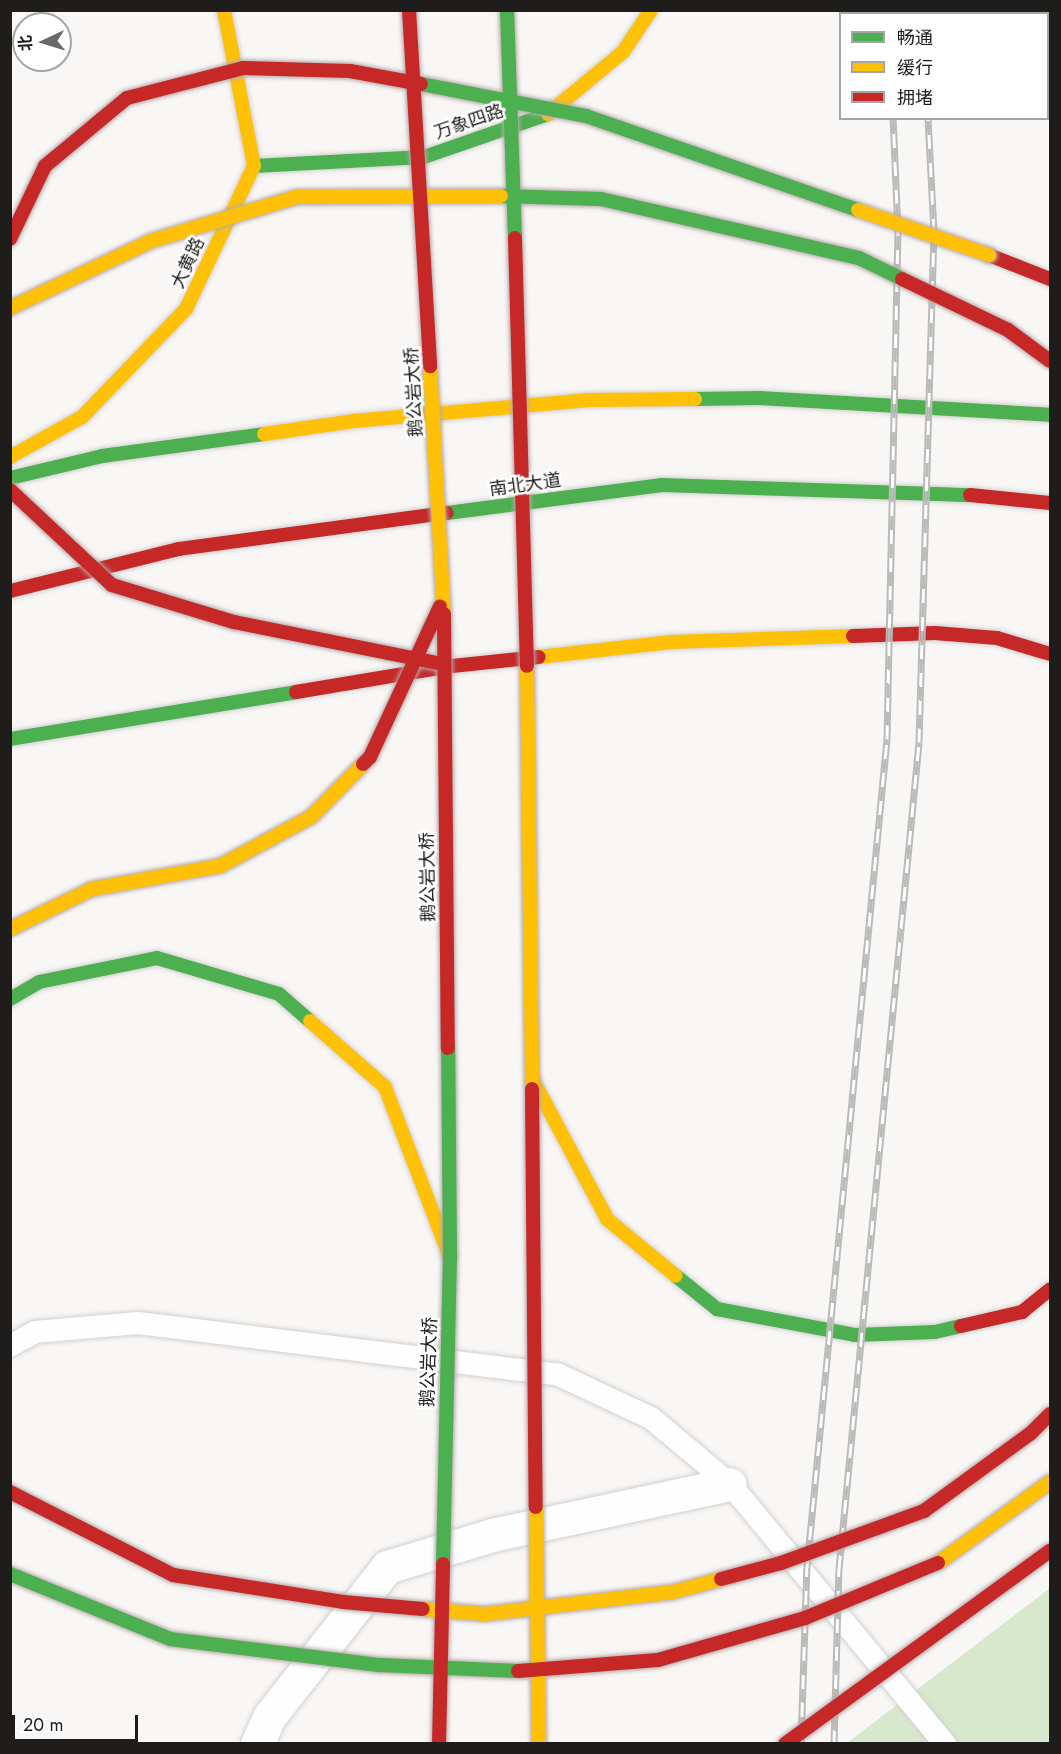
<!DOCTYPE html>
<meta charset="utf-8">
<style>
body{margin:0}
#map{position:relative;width:1061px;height:1754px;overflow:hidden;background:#f9f7f5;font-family:Jost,"Noto Sans SC",sans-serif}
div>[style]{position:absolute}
.green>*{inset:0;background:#d7e8cd}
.roads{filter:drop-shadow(0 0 2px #d2d0cf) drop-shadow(0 0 2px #d2d0cf)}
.lane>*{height:22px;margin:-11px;padding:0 11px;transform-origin:11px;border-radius:11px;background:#fefefe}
.street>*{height:33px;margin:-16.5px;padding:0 16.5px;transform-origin:16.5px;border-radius:16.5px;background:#fefefe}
.fast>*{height:14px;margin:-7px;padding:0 7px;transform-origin:7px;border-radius:7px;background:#4caf50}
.slow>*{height:14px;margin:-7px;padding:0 7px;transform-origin:7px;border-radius:7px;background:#ffc107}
.jam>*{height:14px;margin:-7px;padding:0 7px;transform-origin:7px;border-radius:7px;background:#c62828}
.rail>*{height:7px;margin-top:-3.5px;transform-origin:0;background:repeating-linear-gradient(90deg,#fff 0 14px,#babab9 0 28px);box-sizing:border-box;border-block:2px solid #babab9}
.bridges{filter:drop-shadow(0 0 2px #b5a9aa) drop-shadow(0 0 2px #b5a9aa)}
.fast-bridge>*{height:14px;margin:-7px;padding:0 7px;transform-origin:7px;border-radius:7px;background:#4caf50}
.slow-bridge>*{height:14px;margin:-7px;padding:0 7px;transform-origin:7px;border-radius:7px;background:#ffc107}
.jam-bridge>*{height:14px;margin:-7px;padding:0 7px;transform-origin:7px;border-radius:7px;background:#c62828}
span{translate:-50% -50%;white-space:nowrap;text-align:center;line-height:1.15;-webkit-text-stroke:5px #fff;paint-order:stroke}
.street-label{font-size:18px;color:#1e1d1c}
.frame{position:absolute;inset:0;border:12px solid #1e1d1c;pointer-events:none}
.legend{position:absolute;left:839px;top:12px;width:210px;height:108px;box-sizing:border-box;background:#fff;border:2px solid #a5a5a4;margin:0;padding:8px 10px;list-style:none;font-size:18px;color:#1e1d1c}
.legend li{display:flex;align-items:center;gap:12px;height:30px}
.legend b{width:30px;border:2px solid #a5a5a4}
.north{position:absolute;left:12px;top:12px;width:60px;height:60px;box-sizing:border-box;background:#fff;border:2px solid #a5a5a4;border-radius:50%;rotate:266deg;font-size:16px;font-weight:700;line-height:24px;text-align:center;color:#1e1d1c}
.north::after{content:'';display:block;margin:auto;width:21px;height:27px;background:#6b6968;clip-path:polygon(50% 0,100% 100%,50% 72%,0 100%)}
.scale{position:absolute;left:12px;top:1715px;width:126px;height:27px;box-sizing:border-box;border:3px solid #1e1d1c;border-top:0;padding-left:8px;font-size:18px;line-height:21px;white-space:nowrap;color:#1e1d1c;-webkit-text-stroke:4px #fff;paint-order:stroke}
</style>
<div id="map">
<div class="green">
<i style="clip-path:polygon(1050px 1588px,1050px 1743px,847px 1743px)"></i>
</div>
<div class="roads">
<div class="lane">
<i style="left:10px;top:1346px;width:29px;rotate:-29deg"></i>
<i style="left:35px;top:1332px;width:103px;rotate:-5deg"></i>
<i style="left:138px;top:1323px;width:424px;rotate:7deg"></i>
<i style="left:559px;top:1375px;width:102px;rotate:25.1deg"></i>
<i style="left:651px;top:1418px;width:103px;rotate:39.9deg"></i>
<i style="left:730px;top:1484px;width:337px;rotate:50.4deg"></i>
</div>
<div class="street">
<i style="left:257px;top:1744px;width:30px;rotate:-66deg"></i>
<i style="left:269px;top:1717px;width:191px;rotate:-51.8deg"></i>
<i style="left:387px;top:1567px;width:110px;rotate:-16.9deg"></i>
<i style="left:492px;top:1535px;width:243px;rotate:-12.1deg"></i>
</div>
<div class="fast">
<i style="left:254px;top:166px;width:170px;rotate:-3deg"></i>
<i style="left:424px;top:157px;width:131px;rotate:-19.1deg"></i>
<i style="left:695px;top:399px;width:64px;rotate:-0.9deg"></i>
<i style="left:759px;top:398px;width:291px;rotate:3.3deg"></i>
<i style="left:10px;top:478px;width:95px;rotate:-13.4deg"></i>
<i style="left:102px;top:456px;width:163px;rotate:-7.7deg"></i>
<i style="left:447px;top:513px;width:217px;rotate:-7.4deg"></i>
<i style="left:662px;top:485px;width:308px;rotate:1.9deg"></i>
<i style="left:10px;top:739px;width:290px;rotate:-9.3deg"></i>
<i style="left:10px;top:999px;width:34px;rotate:-30deg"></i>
<i style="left:39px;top:982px;width:120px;rotate:-11.5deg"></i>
<i style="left:157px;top:958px;width:127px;rotate:16.4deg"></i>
<i style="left:279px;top:994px;width:41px;rotate:41.1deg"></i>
<i style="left:676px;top:1276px;width:53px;rotate:38.8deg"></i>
<i style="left:717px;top:1309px;width:140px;rotate:10.7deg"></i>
<i style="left:855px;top:1335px;width:80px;rotate:-2.1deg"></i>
<i style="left:935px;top:1332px;width:27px;rotate:-13deg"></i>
</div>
<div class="slow">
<i style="left:548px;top:114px;width:97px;rotate:-39.6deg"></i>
<i style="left:623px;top:52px;width:50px;rotate:-56.3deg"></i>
<i style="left:264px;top:434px;width:91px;rotate:-8.2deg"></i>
<i style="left:354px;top:421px;width:236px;rotate:-5.1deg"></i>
<i style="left:589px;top:400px;width:106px;rotate:-0.5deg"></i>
<i style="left:10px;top:457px;width:82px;rotate:-29.1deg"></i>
<i style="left:82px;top:417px;width:150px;rotate:-46.1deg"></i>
<i style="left:186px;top:309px;width:158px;rotate:-64.6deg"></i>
<i style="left:254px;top:166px;width:159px;rotate:-100.9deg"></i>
<i style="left:539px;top:657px;width:133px;rotate:-6.5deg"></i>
<i style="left:671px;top:642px;width:182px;rotate:-1.9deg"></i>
<i style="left:310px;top:1021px;width:100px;rotate:41.3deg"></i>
<i style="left:385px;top:1087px;width:180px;rotate:69.1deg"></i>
<i style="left:534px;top:1082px;width:155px;rotate:61.9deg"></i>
<i style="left:607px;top:1219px;width:89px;rotate:39.6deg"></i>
</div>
<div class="jam">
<i style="left:989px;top:255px;width:66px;rotate:21.5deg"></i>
<i style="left:970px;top:495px;width:80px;rotate:5.7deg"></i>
<i style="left:10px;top:591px;width:174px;rotate:-14deg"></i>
<i style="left:179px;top:549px;width:270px;rotate:-7.7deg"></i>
<i style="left:853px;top:636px;width:82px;rotate:-2.1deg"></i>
<i style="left:935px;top:633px;width:62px;rotate:4.6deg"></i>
<i style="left:997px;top:638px;width:55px;rotate:16.8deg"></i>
<i style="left:296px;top:692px;width:158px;rotate:-9.5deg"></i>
<i style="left:452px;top:666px;width:87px;rotate:-5.9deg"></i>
<i style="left:961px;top:1326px;width:63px;rotate:-12.9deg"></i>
<i style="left:1022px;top:1312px;width:36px;rotate:-39deg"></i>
</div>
</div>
<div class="rail">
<i style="left:887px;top:10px;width:4px;rotate:90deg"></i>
<i style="left:922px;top:10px;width:4px;rotate:90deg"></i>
<i style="left:801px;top:1744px;width:177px;rotate:-88.1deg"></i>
<i style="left:807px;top:1567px;width:832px;rotate:-84.48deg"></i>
<i style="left:887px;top:739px;width:508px;rotate:-88.76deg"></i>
<i style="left:898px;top:231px;width:113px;rotate:-92.5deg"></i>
<i style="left:834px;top:1744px;width:175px;rotate:-88.4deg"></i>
<i style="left:839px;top:1569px;width:831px;rotate:-84.47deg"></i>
<i style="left:919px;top:742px;width:510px;rotate:-88.32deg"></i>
<i style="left:934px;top:232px;width:114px;rotate:-93deg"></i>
</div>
<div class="bridges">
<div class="fast-bridge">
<i style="left:507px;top:10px;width:228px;rotate:88deg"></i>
<i style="left:421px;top:84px;width:168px;rotate:11deg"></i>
<i style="left:586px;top:116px;width:288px;rotate:19.1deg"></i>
<i style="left:501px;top:196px;width:100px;rotate:1.7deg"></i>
<i style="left:601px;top:199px;width:265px;rotate:12.9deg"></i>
<i style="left:859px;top:258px;width:48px;rotate:26deg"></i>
<i style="left:443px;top:1564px;width:306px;rotate:-88.7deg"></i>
<i style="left:450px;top:1258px;width:210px;rotate:-90.5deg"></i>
<i style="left:10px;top:1574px;width:173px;rotate:22.1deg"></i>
<i style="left:170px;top:1639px;width:212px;rotate:7.1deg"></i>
<i style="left:380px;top:1665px;width:138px;rotate:2.5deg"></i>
</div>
<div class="slow-bridge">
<i style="left:858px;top:210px;width:139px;rotate:19deg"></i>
<i style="left:10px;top:308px;width:156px;rotate:-25.4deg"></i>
<i style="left:151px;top:241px;width:152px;rotate:-16.8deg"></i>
<i style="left:297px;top:197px;width:204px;rotate:-0.3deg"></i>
<i style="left:430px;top:366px;width:248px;rotate:86.8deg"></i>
<i style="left:527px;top:666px;width:423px;rotate:89.3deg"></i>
<i style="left:10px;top:929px;width:91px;rotate:-26deg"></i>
<i style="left:92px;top:889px;width:130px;rotate:-10.2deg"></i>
<i style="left:220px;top:866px;width:103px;rotate:-28.3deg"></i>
<i style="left:311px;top:817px;width:74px;rotate:-45.5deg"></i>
<i style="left:536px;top:1507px;width:237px;rotate:89.3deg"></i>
<i style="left:938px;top:1563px;width:138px;rotate:-35.9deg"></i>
<i style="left:423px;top:1609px;width:62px;rotate:4.6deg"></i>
<i style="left:485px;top:1614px;width:189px;rotate:-6.7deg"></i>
<i style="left:673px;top:1592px;width:50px;rotate:-15.2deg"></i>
</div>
<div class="jam-bridge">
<i style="left:409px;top:10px;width:357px;rotate:86.6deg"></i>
<i style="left:515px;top:238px;width:428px;rotate:88.4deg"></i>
<i style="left:10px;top:239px;width:81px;rotate:-64.4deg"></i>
<i style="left:45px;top:166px;width:107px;rotate:-39.7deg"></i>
<i style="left:127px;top:98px;width:120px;rotate:-14.5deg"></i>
<i style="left:243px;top:68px;width:107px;rotate:1.6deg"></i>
<i style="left:350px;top:71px;width:72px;rotate:10.4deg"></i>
<i style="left:902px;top:279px;width:118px;rotate:25.7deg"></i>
<i style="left:1008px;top:330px;width:52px;rotate:36.4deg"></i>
<i style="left:10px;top:490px;width:139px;rotate:43deg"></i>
<i style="left:112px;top:585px;width:127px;rotate:16.9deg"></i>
<i style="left:234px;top:622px;width:208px;rotate:11.4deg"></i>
<i style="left:444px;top:614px;width:434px;rotate:89.5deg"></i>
<i style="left:363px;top:764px;width:10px;rotate:-45deg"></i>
<i style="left:370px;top:757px;width:166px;rotate:-65.1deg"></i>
<i style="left:532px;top:1089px;width:418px;rotate:89.5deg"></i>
<i style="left:10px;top:1492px;width:183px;rotate:27deg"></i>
<i style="left:173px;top:1575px;width:172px;rotate:9deg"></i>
<i style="left:343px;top:1602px;width:80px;rotate:5deg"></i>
<i style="left:721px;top:1579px;width:62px;rotate:-14.9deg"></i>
<i style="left:781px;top:1563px;width:152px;rotate:-20deg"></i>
<i style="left:924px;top:1511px;width:132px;rotate:-36.1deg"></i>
<i style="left:1031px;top:1433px;width:27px;rotate:-45deg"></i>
<i style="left:518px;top:1671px;width:140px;rotate:-4.5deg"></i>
<i style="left:658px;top:1660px;width:153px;rotate:-15.9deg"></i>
<i style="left:805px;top:1618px;width:144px;rotate:-22.5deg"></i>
<i style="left:439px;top:1744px;width:180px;rotate:-88.7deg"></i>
<i style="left:785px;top:1744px;width:328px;rotate:-36.1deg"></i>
</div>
</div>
<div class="street-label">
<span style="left:469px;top:122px;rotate:-19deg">万象四路</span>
<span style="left:188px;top:263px;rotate:-65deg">大黄路</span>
<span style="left:414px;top:392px;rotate:-93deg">鹅公岩大桥</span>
<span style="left:525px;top:485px;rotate:-8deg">南北大道</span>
<span style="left:428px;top:877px;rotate:-91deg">鹅公岩大桥</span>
<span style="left:429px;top:1362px;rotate:-88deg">鹅公岩大桥</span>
</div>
<div class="frame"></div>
<ul class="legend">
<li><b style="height:8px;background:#4caf50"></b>畅通</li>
<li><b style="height:8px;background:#ffc107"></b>缓行</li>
<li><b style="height:8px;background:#c62828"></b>拥堵</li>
</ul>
<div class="north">北</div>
<div class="scale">20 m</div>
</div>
